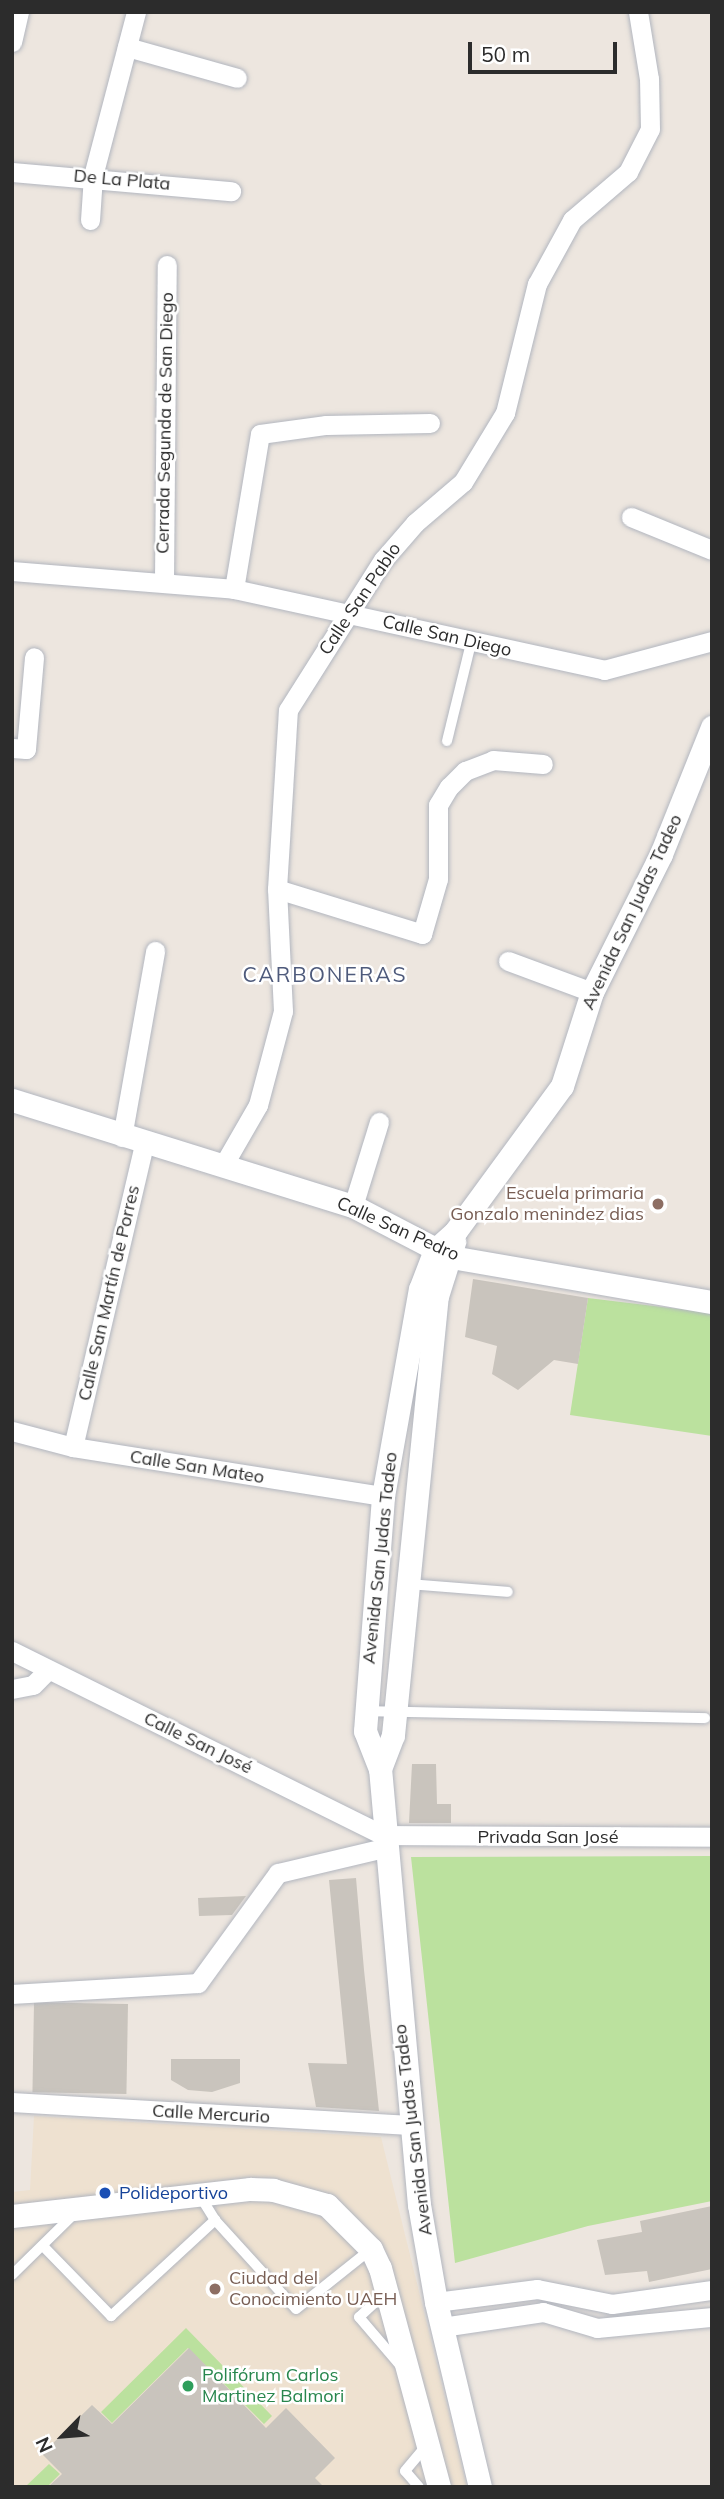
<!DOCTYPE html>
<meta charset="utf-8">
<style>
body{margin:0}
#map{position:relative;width:724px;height:2499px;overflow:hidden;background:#ede6df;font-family:Mulish,sans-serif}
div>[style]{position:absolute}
.education>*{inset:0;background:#eee1d0}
.green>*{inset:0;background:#bbe19e}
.building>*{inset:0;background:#c9c4bd;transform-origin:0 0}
.roads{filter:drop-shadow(0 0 2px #b2b6bf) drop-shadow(0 0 2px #b2b6bf)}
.service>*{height:10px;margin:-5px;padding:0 5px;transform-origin:5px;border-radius:5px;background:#fff}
.minor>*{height:19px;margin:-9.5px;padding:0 9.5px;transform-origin:9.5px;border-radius:9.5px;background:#fff}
.tertiary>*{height:23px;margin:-11.5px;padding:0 11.5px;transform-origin:11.5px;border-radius:11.5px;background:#fff}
.dots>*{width:19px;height:19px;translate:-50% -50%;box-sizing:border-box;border:4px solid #fff;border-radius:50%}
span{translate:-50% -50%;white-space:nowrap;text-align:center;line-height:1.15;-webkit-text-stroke:5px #fff;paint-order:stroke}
.street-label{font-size:18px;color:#2c2c2c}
.education-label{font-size:18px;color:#785e54}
.right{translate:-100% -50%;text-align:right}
.left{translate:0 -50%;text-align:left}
.transit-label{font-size:18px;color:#164399}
.leisure-label{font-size:18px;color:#27864d}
.quarter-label{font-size:21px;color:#4e5a7b;letter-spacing:2px}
.frame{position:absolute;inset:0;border:14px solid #2c2c2c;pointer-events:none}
.north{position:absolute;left:28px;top:2401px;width:70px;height:70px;-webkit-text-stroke:5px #fff;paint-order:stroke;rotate:245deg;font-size:19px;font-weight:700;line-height:28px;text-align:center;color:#2c2c2c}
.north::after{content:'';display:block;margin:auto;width:24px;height:32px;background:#2c2c2c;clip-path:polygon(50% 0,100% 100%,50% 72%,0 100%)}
.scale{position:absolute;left:468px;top:42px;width:149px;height:32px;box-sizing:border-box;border:4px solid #2c2c2c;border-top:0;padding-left:9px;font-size:21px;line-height:24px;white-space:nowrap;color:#2c2c2c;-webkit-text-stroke:5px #fff;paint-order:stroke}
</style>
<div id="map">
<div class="education">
<i style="clip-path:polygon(34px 2116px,381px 2137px,467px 2487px,12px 2487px,12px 2192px,30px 2190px)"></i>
</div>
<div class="green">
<i style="clip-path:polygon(588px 1298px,712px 1313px,712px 1436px,570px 1415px)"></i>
<i style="clip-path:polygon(712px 1856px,712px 2201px,588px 2226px,455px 2263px,411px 1857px)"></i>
<i style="clip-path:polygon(186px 2328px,272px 2416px,264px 2424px,188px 2348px,112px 2423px,101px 2412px)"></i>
<i style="clip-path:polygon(49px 2464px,60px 2474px,47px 2487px,25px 2487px)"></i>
</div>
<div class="building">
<i style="clip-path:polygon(473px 1279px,588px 1298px,578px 1364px,554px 1360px,518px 1390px,492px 1374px,497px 1346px,465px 1337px)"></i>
<i style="clip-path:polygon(412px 1764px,436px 1764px,437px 1804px,451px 1804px,451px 1823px,409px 1823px)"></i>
<i style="clip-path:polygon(356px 1878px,364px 1970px,379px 2111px,316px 2107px,308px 2063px,347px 2064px,329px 1880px)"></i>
<i style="clip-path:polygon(246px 1896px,232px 1915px,199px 1916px,198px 1898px)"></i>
<i style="left:128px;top:2004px;width:90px;height:94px;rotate:91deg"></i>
<i style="clip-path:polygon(171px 2059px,240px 2059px,240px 2083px,212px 2092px,188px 2090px,171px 2080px)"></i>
<i style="clip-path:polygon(712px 2206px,712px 2269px,649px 2282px,647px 2271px,605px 2275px,597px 2240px,642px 2232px,640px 2221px)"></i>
<i style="clip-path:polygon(189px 2348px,266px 2428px,286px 2408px,335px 2458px,315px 2478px,324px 2487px,48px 2487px,62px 2474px,42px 2454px,92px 2405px,112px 2424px)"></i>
</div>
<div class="roads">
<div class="service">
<i style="left:447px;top:741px;width:101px;rotate:-76.2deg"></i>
<i style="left:407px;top:1584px;width:101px;rotate:4.5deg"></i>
<i style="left:366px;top:1711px;width:339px;rotate:1.2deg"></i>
<i style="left:200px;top:2196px;width:28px;rotate:58deg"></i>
<i style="left:215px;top:2220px;width:120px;rotate:47.7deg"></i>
<i style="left:296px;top:2309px;width:95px;rotate:-38.6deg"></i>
<i style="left:43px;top:2246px;width:98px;rotate:45.8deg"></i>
<i style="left:111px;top:2316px;width:142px;rotate:-42.7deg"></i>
<i style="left:12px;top:2275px;width:87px;rotate:-44.5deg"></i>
<i style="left:384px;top:2294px;width:34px;rotate:137deg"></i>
<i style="left:359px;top:2317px;width:63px;rotate:49.5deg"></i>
<i style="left:419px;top:2487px;width:21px;rotate:-131deg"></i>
<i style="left:405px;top:2471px;width:31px;rotate:-50deg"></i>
</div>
<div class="minor">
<i style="left:12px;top:42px;width:31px;rotate:-77deg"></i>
<i style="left:127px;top:47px;width:114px;rotate:15.7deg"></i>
<i style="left:12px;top:172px;width:220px;rotate:5deg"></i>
<i style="left:90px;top:220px;width:44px;rotate:-86.1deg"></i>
<i style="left:93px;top:176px;width:170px;rotate:-75.3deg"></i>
<i style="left:631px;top:517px;width:87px;rotate:22.2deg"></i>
<i style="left:12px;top:571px;width:223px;rotate:4.6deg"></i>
<i style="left:234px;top:589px;width:379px;rotate:12.3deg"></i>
<i style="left:604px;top:670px;width:112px;rotate:-15deg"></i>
<i style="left:164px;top:581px;width:316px;rotate:-89.5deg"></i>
<i style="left:234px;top:589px;width:157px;rotate:-80.5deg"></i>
<i style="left:260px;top:434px;width:67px;rotate:-7.8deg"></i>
<i style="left:326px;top:425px;width:104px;rotate:-1.1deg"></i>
<i style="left:12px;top:748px;width:14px;rotate:4deg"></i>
<i style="left:26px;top:749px;width:92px;rotate:-85deg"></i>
<i style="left:277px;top:889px;width:152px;rotate:17.2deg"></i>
<i style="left:422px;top:934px;width:57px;rotate:-73.8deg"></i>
<i style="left:438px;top:879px;width:74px;rotate:-90deg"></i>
<i style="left:438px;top:805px;width:21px;rotate:-59deg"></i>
<i style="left:449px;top:787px;width:23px;rotate:-45deg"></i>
<i style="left:465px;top:771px;width:30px;rotate:-21deg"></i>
<i style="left:493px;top:760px;width:50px;rotate:4.6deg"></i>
<i style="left:508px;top:961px;width:90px;rotate:20.3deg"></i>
<i style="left:122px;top:1137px;width:189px;rotate:-79.9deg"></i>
<i style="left:224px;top:1164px;width:68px;rotate:-60deg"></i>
<i style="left:258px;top:1105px;width:97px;rotate:-75.1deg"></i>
<i style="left:283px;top:1011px;width:122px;rotate:-92.8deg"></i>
<i style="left:277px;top:889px;width:179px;rotate:-86.5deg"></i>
<i style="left:288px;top:710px;width:178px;rotate:-57.7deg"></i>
<i style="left:383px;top:560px;width:49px;rotate:-49.1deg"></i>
<i style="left:415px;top:523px;width:63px;rotate:-40.5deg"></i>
<i style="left:463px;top:482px;width:81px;rotate:-58.7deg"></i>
<i style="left:505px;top:413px;width:133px;rotate:-76.1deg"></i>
<i style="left:537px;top:284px;width:73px;rotate:-61.3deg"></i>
<i style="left:572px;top:220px;width:74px;rotate:-40.6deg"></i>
<i style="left:628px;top:172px;width:48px;rotate:-62.9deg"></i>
<i style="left:650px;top:129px;width:50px;rotate:-91.1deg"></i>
<i style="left:649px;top:79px;width:68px;rotate:-99.3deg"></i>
<i style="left:353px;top:1206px;width:88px;rotate:-72.8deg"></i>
<i style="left:12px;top:1431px;width:63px;rotate:14.7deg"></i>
<i style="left:73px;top:1447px;width:314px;rotate:9deg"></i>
<i style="left:73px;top:1447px;width:315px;rotate:-76.8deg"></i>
<i style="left:12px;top:1651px;width:414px;rotate:26.4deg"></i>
<i style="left:383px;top:1835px;width:329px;rotate:0.3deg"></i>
<i style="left:12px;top:1689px;width:21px;rotate:-11deg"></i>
<i style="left:33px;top:1685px;width:21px;rotate:-45deg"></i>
<i style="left:12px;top:1994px;width:186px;rotate:-3.4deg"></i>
<i style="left:198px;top:1983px;width:136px;rotate:-54deg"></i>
<i style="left:278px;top:1873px;width:109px;rotate:-13.3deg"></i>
<i style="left:12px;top:2102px;width:398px;rotate:3.3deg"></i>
<i style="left:436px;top:2302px;width:102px;rotate:-7.3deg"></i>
<i style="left:537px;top:2289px;width:76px;rotate:11.3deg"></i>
<i style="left:612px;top:2304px;width:101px;rotate:-8deg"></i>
<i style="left:442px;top:2327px;width:102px;rotate:-8.4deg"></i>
<i style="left:543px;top:2312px;width:56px;rotate:16.5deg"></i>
<i style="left:597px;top:2328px;width:116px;rotate:-5.5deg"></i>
</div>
<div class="tertiary">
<i style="left:12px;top:1100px;width:357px;rotate:17.3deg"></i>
<i style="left:353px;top:1206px;width:110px;rotate:27.5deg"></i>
<i style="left:451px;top:1257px;width:265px;rotate:9.8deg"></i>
<i style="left:380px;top:1769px;width:36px;rotate:-69deg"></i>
<i style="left:393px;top:1735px;width:441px;rotate:-84.3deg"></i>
<i style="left:437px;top:1296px;width:57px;rotate:-72.5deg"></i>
<i style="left:12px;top:2216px;width:240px;rotate:-6.5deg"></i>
<i style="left:250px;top:2189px;width:23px;rotate:2deg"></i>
<i style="left:273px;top:2190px;width:56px;rotate:15.5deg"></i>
<i style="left:327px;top:2205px;width:62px;rotate:45deg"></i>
<i style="left:371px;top:2249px;width:21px;rotate:65deg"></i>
<i style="left:380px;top:2268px;width:227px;rotate:74.9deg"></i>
<i style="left:480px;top:2487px;width:190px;rotate:-103.4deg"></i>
<i style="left:436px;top:2302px;width:98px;rotate:-99.9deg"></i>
<i style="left:419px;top:2205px;width:438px;rotate:-95.1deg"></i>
<i style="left:380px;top:1769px;width:41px;rotate:-111.5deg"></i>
<i style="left:365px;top:1731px;width:236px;rotate:-85.6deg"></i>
<i style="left:383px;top:1496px;width:210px;rotate:-79.9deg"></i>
<i style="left:420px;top:1289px;width:42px;rotate:-69deg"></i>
<i style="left:435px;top:1250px;width:27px;rotate:-42deg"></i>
<i style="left:455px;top:1232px;width:181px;rotate:-53.8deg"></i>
<i style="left:562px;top:1086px;width:99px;rotate:-72.3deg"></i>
<i style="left:592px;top:992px;width:154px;rotate:-63.4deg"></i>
<i style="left:661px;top:854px;width:137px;rotate:-68.1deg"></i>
</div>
</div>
<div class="dots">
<i style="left:658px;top:1204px;background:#8d6e63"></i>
<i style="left:105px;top:2193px;background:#1a4fb4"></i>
<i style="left:215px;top:2289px;background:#8d6e63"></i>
<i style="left:188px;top:2386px;background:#2e9e5b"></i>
</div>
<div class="street-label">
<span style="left:122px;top:180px;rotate:5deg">De La Plata</span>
<span style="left:165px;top:423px;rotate:-89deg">Cerrada Segunda de San Diego</span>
<span style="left:360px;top:599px;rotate:-56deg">Calle San Pablo</span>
<span style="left:447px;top:636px;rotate:13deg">Calle San Diego</span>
<span style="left:632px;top:912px;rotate:-65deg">Avenida San Judas Tadeo</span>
<span style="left:398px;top:1229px;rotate:24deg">Calle San Pedro</span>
<span style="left:109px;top:1293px;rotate:-77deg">Calle San Martín de Porres</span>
<span style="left:197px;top:1467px;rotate:9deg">Calle San Mateo</span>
<span style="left:380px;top:1558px;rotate:-84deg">Avenida San Judas Tadeo</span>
<span style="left:198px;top:1743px;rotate:26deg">Calle San José</span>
<span style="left:548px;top:1837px">Privada San José</span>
<span style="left:211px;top:2114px;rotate:3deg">Calle Mercurio</span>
<span style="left:413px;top:2130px;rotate:-97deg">Avenida San Judas Tadeo</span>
</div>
<div class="education-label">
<span class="right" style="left:644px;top:1204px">Escuela primaria<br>Gonzalo menindez dias</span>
<span class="left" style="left:229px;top:2289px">Ciudad del<br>Conocimiento UAEH</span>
</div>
<div class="transit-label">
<span class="left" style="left:119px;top:2193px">Polideportivo</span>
</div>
<div class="leisure-label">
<span class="left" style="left:202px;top:2386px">Polifórum Carlos<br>Martinez Balmori</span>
</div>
<div class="quarter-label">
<span style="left:325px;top:974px">CARBONERAS</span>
</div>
<div class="frame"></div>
<div class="north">N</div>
<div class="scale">50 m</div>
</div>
